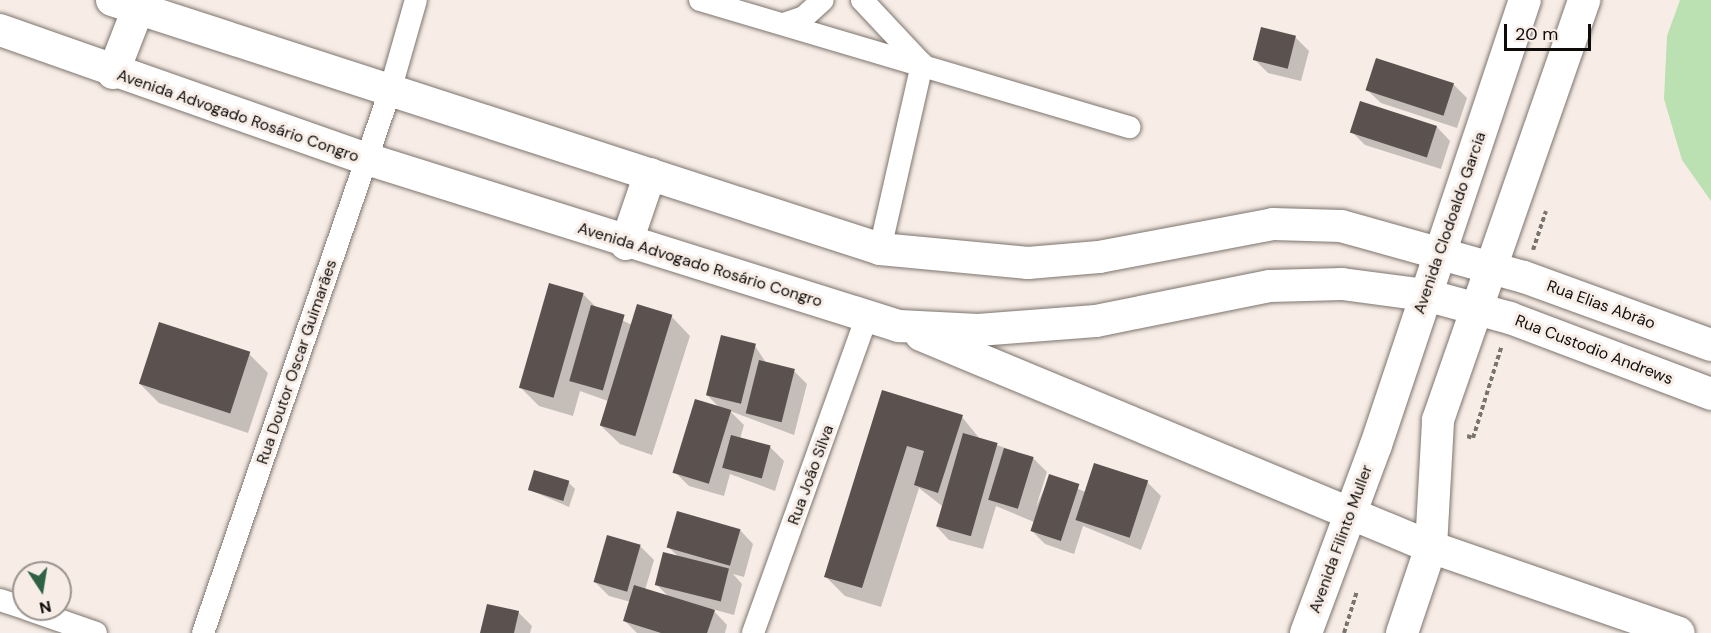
<!DOCTYPE html>
<meta charset="utf-8">
<style>
body{margin:0}
#map{position:relative;width:1711px;height:633px;overflow:hidden;background:#f7ede6;font-family:"DM Sans",sans-serif}
div>[style]{position:absolute}
.green>*{inset:0;background:#bbe0b1}
.shadow>*{inset:0;background:#0003}
.building>*{inset:0;background:#5b514f;transform-origin:0 0}
.path>*{height:4px;margin-top:-2px;transform-origin:0;background:repeating-linear-gradient(90deg,#7a746f 0 4.5px,transparent 0 7.5px)}
.roads{filter:drop-shadow(0 0 2px #7d746e) drop-shadow(0 0 2px #7d746e)}
.street>*{height:22px;margin:-11px;padding:0 11px;transform-origin:11px;border-radius:11px;background:#fff}
.secondary>*{height:32px;margin:-16px;padding:0 16px;transform-origin:16px;border-radius:16px;background:#fff}
span{translate:-50% -50%;white-space:nowrap;text-align:center;line-height:1.15;-webkit-text-stroke:6px #f7ede6;paint-order:stroke}
.street-label{font-size:16px;color:#0e0b09}
.north{position:absolute;left:12px;top:561px;width:60px;height:60px;box-sizing:border-box;background:#f7ede6;border:2px solid #9a938e;border-radius:50%;rotate:168deg;font-size:16px;font-weight:700;line-height:24px;text-align:center;color:#0e0b09}
.north::after{content:'';display:block;margin:auto;width:21px;height:27px;background:#2f6145;clip-path:polygon(50% 0,100% 100%,50% 72%,0 100%)}
.scale{position:absolute;left:1504px;top:24px;width:87px;height:27px;box-sizing:border-box;border:3px solid #0e0b09;border-top:0;padding-left:8px;font-size:18px;line-height:21px;white-space:nowrap;color:#0e0b09;-webkit-text-stroke:4px #f7ede6;paint-order:stroke}
</style>
<div id="map">
<div class="green">
<i style="clip-path:polygon(1680px 0,1711px 0,1711px 201px,1682px 160px,1664px 99px,1667px 36px)"></i>
</div>
<div class="shadow">
<i style="clip-path:polygon(1295px 37px,1309px 51px,1301px 81px,1268px 73px,1254px 59px)"></i>
<i style="clip-path:polygon(1453px 84px,1467px 98px,1457px 128px,1381px 103px,1367px 90px)"></i>
<i style="clip-path:polygon(1437px 127px,1450px 141px,1441px 169px,1365px 145px,1352px 132px)"></i>
<i style="clip-path:polygon(583px 294px,597px 308px,632px 325px,671px 316px,690px 336px,652px 455px,620px 444px,600px 425px,608px 401px,580px 391px,573px 416px,539px 406px,520px 387px)"></i>
<i style="clip-path:polygon(755px 346px,767px 364px,794px 371px,807px 384px,794px 435px,730px 411px,744px 425px,740px 439px,770px 447px,784px 461px,775px 491px,730px 474px,724px 496px,689px 486px,675px 472px,720px 408px,706px 394px)"></i>
<i style="clip-path:polygon(249px 354px,268px 373px,248px 433px,159px 403px,140px 384px)"></i>
<i style="clip-path:polygon(883px 392px,962px 417px,980px 439px,1033px 458px,1047px 472px,1036px 507px,1050px 476px,1085px 492px,1147px 482px,1161px 496px,1141px 550px,1083px 526px,1074px 554px,1045px 544px,1031px 530px,1034px 522px,996px 506px,983px 549px,949px 540px,936px 526px,942px 506px,919px 488px,881px 607px,845px 596px,825px 576px)"></i>
<i style="clip-path:polygon(568px 482px,575px 489px,569px 507px,530px 490px)"></i>
<i style="clip-path:polygon(740px 530px,753px 544px,744px 577px,733px 574px,742px 584px,734px 615px,712px 609px,727px 625px,725px 633px,637px 633px,625px 621px,631px 602px,609px 596px,595px 582px,640px 546px,654px 560px,645px 590px,669px 597px,656px 584px,679px 557px,668px 547px)"></i>
<i style="clip-path:polygon(518px 612px,532px 626px,530px 633px,482px 633px)"></i>
</div>
<div class="building">
<i style="left:1261px;top:27px;width:36px;height:34px;rotate:14deg"></i>
<i style="left:1376px;top:58px;width:82px;height:34px;rotate:18deg"></i>
<i style="left:1360px;top:101px;width:81px;height:33px;rotate:18deg"></i>
<i style="left:549px;top:283px;width:36px;height:109px;rotate:16deg"></i>
<i style="left:637px;top:304px;width:37px;height:127px;rotate:17deg"></i>
<i style="left:591px;top:305px;width:35px;height:79px;rotate:16deg"></i>
<i style="left:159px;top:322px;width:96px;height:65px;rotate:18deg"></i>
<i style="left:721px;top:335px;width:36px;height:62px;rotate:14deg"></i>
<i style="left:759px;top:360px;width:37px;height:55px;rotate:14deg"></i>
<i style="clip-path:polygon(882px 390px,963px 415px,938px 493px,914px 485px,924px 451px,907px 446px,862px 588px,824px 577px)"></i>
<i style="left:695px;top:399px;width:38px;height:77px;rotate:17deg"></i>
<i style="left:963px;top:433px;width:36px;height:97px;rotate:16deg"></i>
<i style="left:731px;top:435px;width:41px;height:34px;rotate:15deg"></i>
<i style="left:1004px;top:448px;width:31px;height:54px;rotate:17deg"></i>
<i style="left:1094px;top:463px;width:57px;height:60px;rotate:18deg"></i>
<i style="left:534px;top:470px;width:37px;height:21px;rotate:17deg"></i>
<i style="left:1049px;top:474px;width:32px;height:60px;rotate:18deg"></i>
<i style="left:677px;top:511px;width:66px;height:38px;rotate:16deg"></i>
<i style="left:607px;top:535px;width:35px;height:49px;rotate:16deg"></i>
<i style="left:663px;top:552px;width:68px;height:34px;rotate:14deg"></i>
<i style="clip-path:polygon(634px 585px,715px 610px,707px 633px,661px 633px,623px 621px)"></i>
<i style="clip-path:polygon(487px 604px,519px 611px,514px 633px,480px 633px)"></i>
</div>
<div class="path">
<i style="left:1533px;top:250px;width:41px;rotate:-71.6deg"></i>
<i style="left:1467px;top:436px;width:6px;rotate:18deg"></i>
<i style="left:1473px;top:438px;width:97px;rotate:-72.7deg"></i>
<i style="left:1344px;top:633px;width:44px;rotate:-72.8deg"></i>
</div>
<div class="roads">
<div class="street">
<i style="left:700px;top:0;width:448px;rotate:16.5deg"></i>
<i style="left:862px;top:0;width:86px;rotate:46.9deg"></i>
<i style="left:784px;top:24px;width:21px;rotate:-19deg"></i>
<i style="left:804px;top:17px;width:25px;rotate:-42deg"></i>
<i style="left:880px;top:249px;width:190px;rotate:-77.2deg"></i>
<i style="left:0;top:600px;width:25px;rotate:18deg"></i>
<i style="left:27px;top:609px;width:73px;rotate:19.2deg"></i>
<i style="left:203px;top:633px;width:573px;rotate:-70.96deg"></i>
<i style="left:390px;top:91px;width:95px;rotate:-74.1deg"></i>
<i style="left:753px;top:633px;width:337px;rotate:-70.2deg"></i>
</div>
<div class="secondary">
<i style="left:112px;top:0;width:807px;rotate:17.96deg"></i>
<i style="left:880px;top:249px;width:149px;rotate:5.4deg"></i>
<i style="left:1028px;top:263px;width:71px;rotate:-4.8deg"></i>
<i style="left:1099px;top:257px;width:177px;rotate:-10.7deg"></i>
<i style="left:1273px;top:224px;width:68px;rotate:1.7deg"></i>
<i style="left:1341px;top:226px;width:190px;rotate:15.6deg"></i>
<i style="left:1524px;top:277px;width:199px;rotate:20deg"></i>
<i style="left:0;top:30px;width:389px;rotate:19.4deg"></i>
<i style="left:367px;top:159px;width:558px;rotate:17.43deg"></i>
<i style="left:899px;top:326px;width:79px;rotate:2.9deg"></i>
<i style="left:978px;top:330px;width:118px;rotate:-4.4deg"></i>
<i style="left:1096px;top:321px;width:177px;rotate:-11.4deg"></i>
<i style="left:1270px;top:286px;width:72px;rotate:-1.6deg"></i>
<i style="left:1342px;top:284px;width:85px;rotate:7.5deg"></i>
<i style="left:1426px;top:295px;width:87px;rotate:15.3deg"></i>
<i style="left:1510px;top:318px;width:215px;rotate:20.7deg"></i>
<i style="left:113px;top:73px;width:69px;rotate:-68.7deg"></i>
<i style="left:626px;top:244px;width:74px;rotate:-71.1deg"></i>
<i style="left:921px;top:335px;width:552px;rotate:22.57deg"></i>
<i style="left:1431px;top:547px;width:262px;rotate:19.1deg"></i>
<i style="left:1306px;top:633px;width:201px;rotate:-69.6deg"></i>
<i style="left:1376px;top:445px;width:469px;rotate:-71.5deg"></i>
<i style="left:1402px;top:633px;width:91px;rotate:-71.4deg"></i>
<i style="left:1431px;top:547px;width:127px;rotate:-86.8deg"></i>
<i style="left:1438px;top:420px;width:445px;rotate:-70.8deg"></i>
</div>
</div>
<div class="street-label">
<span style="left:238px;top:116px;rotate:19deg">Avenida Advogado Rosário Congro</span>
<span style="left:1450px;top:223px;rotate:-71deg">Avenida Clodoaldo Garcia</span>
<span style="left:700px;top:265px;rotate:17deg">Avenida Advogado Rosário Congro</span>
<span style="left:1601px;top:305px;rotate:20deg">Rua Elias Abrão</span>
<span style="left:1594px;top:350px;rotate:21deg">Rua Custodio Andrews</span>
<span style="left:297px;top:362px;rotate:-71deg">Rua Doutor Oscar Guimarães</span>
<span style="left:811px;top:475px;rotate:-70deg">Rua João Silva</span>
<span style="left:1341px;top:539px;rotate:-70deg">Avenida Filinto Muller</span>
</div>
<div class="north">N</div>
<div class="scale">20 m</div>
</div>
